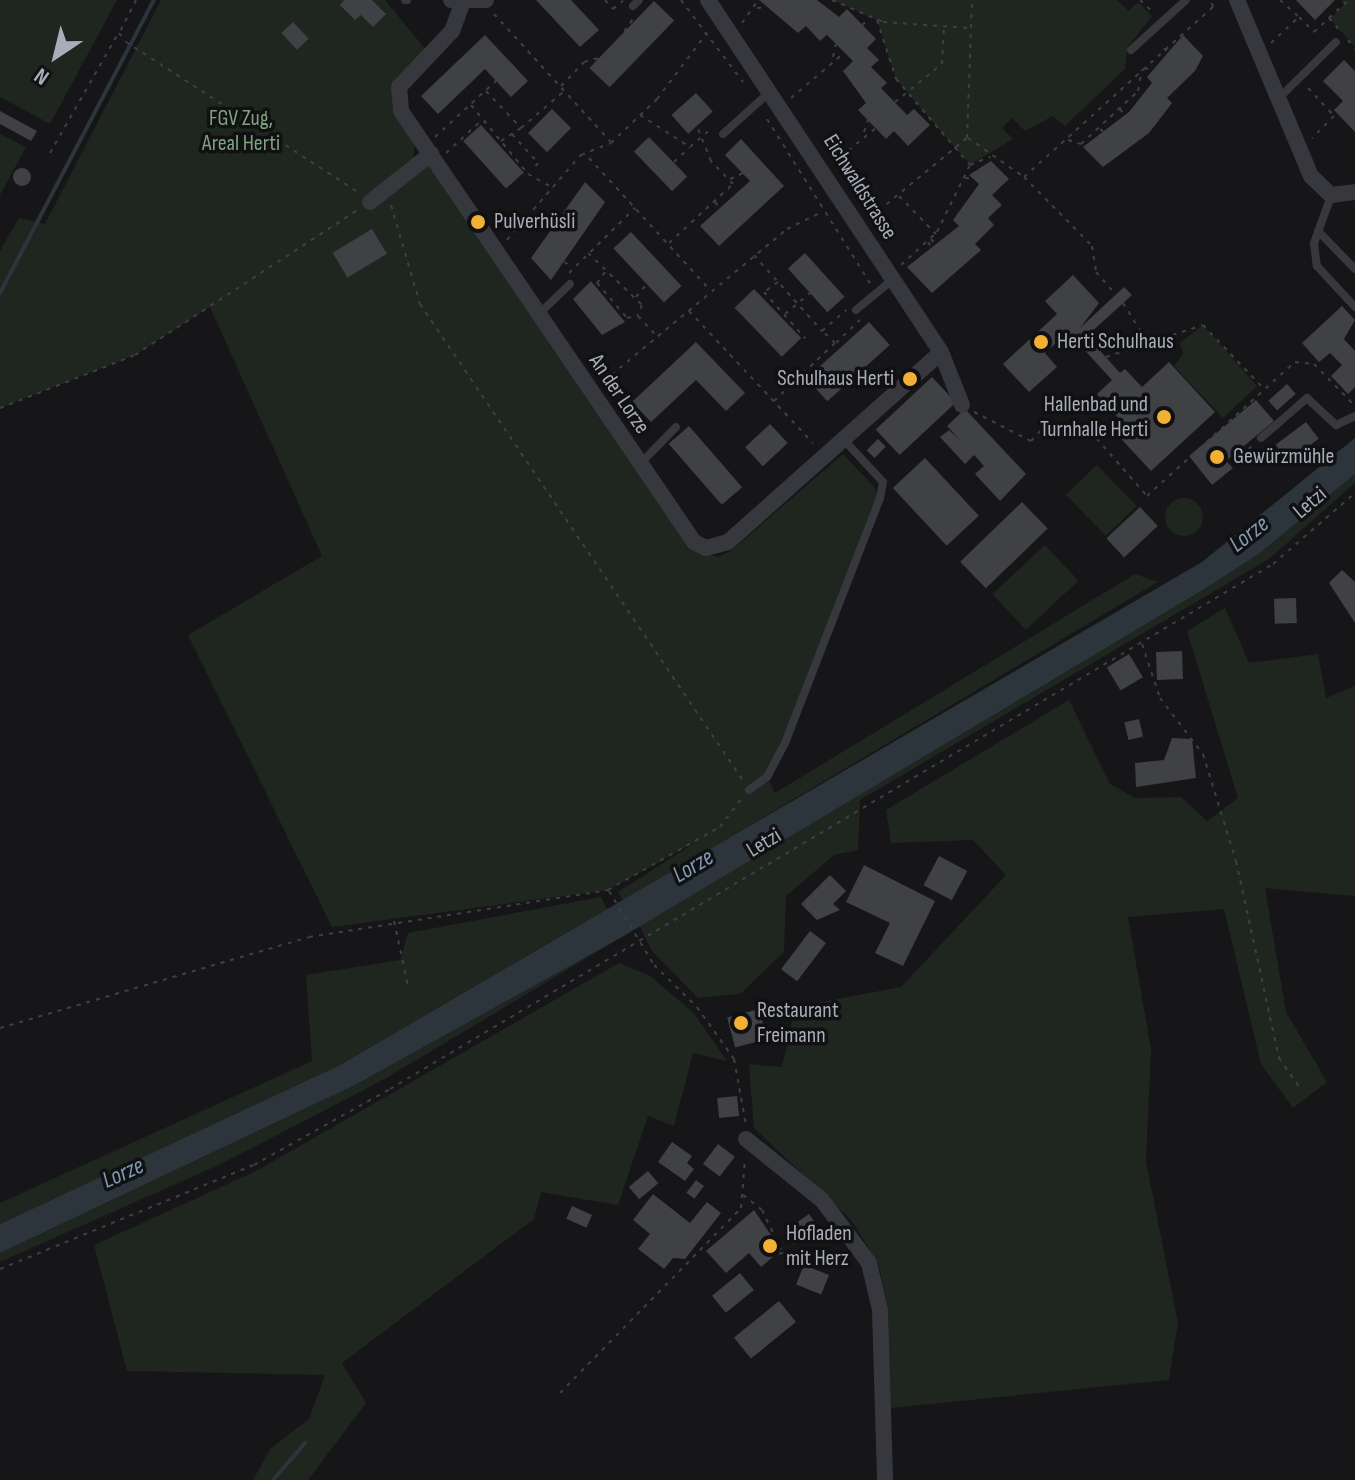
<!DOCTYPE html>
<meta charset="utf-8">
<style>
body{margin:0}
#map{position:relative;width:1355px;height:1480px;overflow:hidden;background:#161618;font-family:"Sofia Sans Condensed",sans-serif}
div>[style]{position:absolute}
.green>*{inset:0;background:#1e261f;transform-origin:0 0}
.round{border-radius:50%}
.water>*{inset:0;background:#2c353c}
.stream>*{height:4px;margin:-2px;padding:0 2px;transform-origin:2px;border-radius:2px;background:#2c353c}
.building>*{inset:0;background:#404145;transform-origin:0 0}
.path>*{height:2px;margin-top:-1px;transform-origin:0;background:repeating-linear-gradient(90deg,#3d3f44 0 4px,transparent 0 10px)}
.lane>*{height:8px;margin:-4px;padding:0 4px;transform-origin:4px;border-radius:4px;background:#37383d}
.street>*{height:16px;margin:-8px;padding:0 8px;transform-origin:8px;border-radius:8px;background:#37383d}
.dots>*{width:22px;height:22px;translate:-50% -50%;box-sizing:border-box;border:4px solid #111113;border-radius:50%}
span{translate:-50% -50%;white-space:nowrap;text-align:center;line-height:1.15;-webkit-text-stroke:7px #111113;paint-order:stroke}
.park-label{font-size:22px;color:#7fa381}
.street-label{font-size:22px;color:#a8adb8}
.poi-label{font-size:22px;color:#a8adb8}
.left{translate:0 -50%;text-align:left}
.right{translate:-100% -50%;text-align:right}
.water-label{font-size:24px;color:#7f9bb3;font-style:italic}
.north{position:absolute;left:16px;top:16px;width:80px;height:80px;-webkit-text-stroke:6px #111113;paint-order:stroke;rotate:215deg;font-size:22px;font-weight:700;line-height:32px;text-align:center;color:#a8adb8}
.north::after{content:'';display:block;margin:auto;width:28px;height:36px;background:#a8adb8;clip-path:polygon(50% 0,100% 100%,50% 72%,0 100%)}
</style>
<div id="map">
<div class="green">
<i style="clip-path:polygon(0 0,117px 0,50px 124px,0 97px)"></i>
<i style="clip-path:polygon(161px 0,385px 0,426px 50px,392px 87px,415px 142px,413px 160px,430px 163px,690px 548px,718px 557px,732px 550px,843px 454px,874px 487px,880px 498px,767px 777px,775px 793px,1135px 574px,1158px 582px,623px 901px,618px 892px,701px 839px,608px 890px,332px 927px,188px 635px,322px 556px,210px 307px,135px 355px,0 408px,0 251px,19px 218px,45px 224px)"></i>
<i style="clip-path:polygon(832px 0,1117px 0,1129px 11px,1138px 2px,1152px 16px,1127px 48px,1125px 69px,1065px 126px,1053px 116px,1025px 131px,1012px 118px,1002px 128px,1013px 139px,970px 165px,896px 79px,877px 20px)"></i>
<i style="clip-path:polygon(1341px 0,1355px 0,1355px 47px,1330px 19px,1344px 5px)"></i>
<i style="clip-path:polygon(0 134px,26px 147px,0 195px)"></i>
<i style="clip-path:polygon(1203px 325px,1257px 386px,1223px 418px,1174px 366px,1183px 354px,1180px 343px)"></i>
<i style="left:1097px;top:465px;width:57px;height:43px;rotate:46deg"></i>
<i style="clip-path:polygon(1355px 474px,1355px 483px,1269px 559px,860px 800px,858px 850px,834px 855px,786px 896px,784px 952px,740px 994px,698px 998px,652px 951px,638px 923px,1260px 553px)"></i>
<i class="round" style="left:1165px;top:498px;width:38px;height:38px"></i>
<i style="left:1045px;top:545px;width:49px;height:72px;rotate:47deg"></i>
<i style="clip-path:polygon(1225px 608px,1249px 663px,1318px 654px,1326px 698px,1355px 686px,1355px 896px,1265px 888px,1286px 1012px,1327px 1082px,1293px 1108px,1261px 1064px,1224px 909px,1128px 917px,1151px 1049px,1146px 1161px,1178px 1323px,1169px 1380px,890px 1408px,888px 1308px,878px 1263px,852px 1221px,754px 1128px,749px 1064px,782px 1067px,795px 1007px,901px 987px,1006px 875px,973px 840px,891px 843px,886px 810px,1069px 700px,1110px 784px,1135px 798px,1181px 797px,1207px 821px,1238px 798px,1187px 631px)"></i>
<i style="clip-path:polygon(601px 897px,607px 909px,340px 1065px,0 1224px,0 1203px,312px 1061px,306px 975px,400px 960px,408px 933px)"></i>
<i style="clip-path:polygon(622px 937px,383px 1080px,221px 1164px,0 1262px,0 1253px,355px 1085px)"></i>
<i style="clip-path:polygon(619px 963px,650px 976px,693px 1012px,727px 1061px,693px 1053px,674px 1126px,648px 1116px,618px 1205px,541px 1192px,534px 1219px,342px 1363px,366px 1403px,308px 1480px,253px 1480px,270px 1449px,309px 1419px,325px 1375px,127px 1371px,94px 1245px,258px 1170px)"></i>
</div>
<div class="water">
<i style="clip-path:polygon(1355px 438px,1355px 474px,1260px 553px,1204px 589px,622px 937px,355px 1085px,0 1253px,0 1224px,340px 1065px,1202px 562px)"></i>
</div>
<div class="stream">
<i style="left:0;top:293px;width:331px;rotate:-62.3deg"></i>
<i style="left:273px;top:1480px;width:49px;rotate:-49.1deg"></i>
</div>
<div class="building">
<i style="clip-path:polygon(344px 0,372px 0,386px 14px,373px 27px,361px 15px,355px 20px,340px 5px)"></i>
<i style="clip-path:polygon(536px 0,571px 0,599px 30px,580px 47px)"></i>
<i style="clip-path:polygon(759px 0,817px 0,839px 17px,847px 9px,876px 39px,867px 48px,879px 60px,871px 67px,887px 83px,881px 88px,907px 115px,914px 109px,930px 125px,908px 146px,894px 131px,886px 139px,858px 110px,866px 103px,843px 71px,853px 61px,827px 35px,820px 41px,806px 26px,798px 33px)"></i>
<i style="clip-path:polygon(1296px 0,1335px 0,1315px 20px)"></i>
<i style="left:654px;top:1px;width:28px;height:93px;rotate:44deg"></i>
<i style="left:293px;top:22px;width:23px;height:16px;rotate:47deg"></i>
<i style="clip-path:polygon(485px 35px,528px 81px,511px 97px,485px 69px,438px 114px,421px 96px)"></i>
<i style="clip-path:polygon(1183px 35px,1203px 56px,1195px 71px,1167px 98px,1172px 103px,1149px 133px,1103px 167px,1083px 147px,1129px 112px,1152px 83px,1147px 77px)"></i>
<i style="clip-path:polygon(1344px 60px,1355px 71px,1355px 132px,1334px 110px,1343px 101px,1323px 81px)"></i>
<i style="left:696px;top:93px;width:25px;height:33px;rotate:48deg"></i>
<i style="left:552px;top:109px;width:27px;height:34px;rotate:45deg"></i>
<i style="clip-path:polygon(0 111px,37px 131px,31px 141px,0 124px)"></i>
<i style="left:481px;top:125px;width:64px;height:24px;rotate:48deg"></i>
<i style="left:649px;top:137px;width:55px;height:21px;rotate:46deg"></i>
<i style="clip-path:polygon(741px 139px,784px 186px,719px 246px,700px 226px,750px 181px,725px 155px)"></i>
<i style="clip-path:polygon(991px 161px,1009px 179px,992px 195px,1002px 205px,988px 218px,994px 225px,975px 244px,981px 250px,932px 293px,907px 267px,959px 226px,953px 220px,979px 184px,969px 175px)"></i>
<i class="round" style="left:13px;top:168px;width:18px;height:18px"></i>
<i style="clip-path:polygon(585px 182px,605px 202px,551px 280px,531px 258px)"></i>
<i style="left:372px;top:229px;width:29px;height:46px;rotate:59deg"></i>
<i style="left:631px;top:232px;width:74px;height:24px;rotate:47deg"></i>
<i style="left:805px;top:253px;width:59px;height:23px;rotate:48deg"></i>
<i style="clip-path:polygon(1073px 275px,1099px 303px,1080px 328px,1124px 287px,1132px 295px,1087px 336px,1120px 373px,1125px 369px,1142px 387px,1169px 362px,1215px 412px,1151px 471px,1113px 430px,1122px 422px,1097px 394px,1112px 380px,1068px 332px,1045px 353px,1057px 367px,1029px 392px,1003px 364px,1057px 314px,1045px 301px)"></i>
<i style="clip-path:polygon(591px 281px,625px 322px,602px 335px,573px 299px)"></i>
<i style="left:754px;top:289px;width:68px;height:27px;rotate:46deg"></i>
<i style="clip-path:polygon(1342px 306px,1355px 320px,1344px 339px,1355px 351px,1355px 387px,1348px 394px,1331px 376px,1342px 365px,1330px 353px,1319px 362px,1302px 343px)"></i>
<i style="left:869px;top:322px;width:31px;height:84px;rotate:48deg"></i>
<i style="clip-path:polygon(696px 342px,745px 393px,726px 411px,696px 380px,651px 422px,632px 402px)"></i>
<i style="left:932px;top:377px;width:35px;height:77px;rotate:47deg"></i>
<i style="left:1287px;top:384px;width:13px;height:25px;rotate:48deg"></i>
<i style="clip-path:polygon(1256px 400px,1274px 421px,1226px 461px,1233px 468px,1212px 485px,1189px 456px)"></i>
<i style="clip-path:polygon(965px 409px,1026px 474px,1000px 501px,975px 474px,984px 466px,974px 455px,965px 464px,940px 437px,949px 430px,961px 441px,947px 426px)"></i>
<i style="left:1306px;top:422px;width:21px;height:38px;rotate:53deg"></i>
<i style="left:770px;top:424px;width:26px;height:34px;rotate:47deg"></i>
<i style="left:689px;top:426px;width:81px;height:27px;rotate:49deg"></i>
<i style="left:878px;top:439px;width:11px;height:16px;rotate:45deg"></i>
<i style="left:925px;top:458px;width:79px;height:44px;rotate:47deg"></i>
<i style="left:1022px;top:502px;width:37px;height:86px;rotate:46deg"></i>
<i style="left:1140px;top:507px;width:26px;height:46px;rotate:47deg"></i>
<i style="clip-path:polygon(1342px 570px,1355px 582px,1355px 623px,1329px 583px)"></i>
<i style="left:1296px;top:598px;width:25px;height:22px;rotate:88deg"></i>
<i style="left:1182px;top:651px;width:28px;height:26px;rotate:88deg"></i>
<i style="left:1129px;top:654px;width:27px;height:26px;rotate:59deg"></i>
<i style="left:1139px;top:719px;width:18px;height:15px;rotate:77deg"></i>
<i style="clip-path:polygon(1172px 738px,1192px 739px,1196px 778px,1136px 787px,1135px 763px,1164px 760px)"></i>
<i style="left:939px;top:856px;width:32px;height:33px;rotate:28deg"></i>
<i style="clip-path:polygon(864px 865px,935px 901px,903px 966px,875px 953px,890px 923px,846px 902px)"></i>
<i style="clip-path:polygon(830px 875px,846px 891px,833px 904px,840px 910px,817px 920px,801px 904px)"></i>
<i style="left:810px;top:931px;width:20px;height:48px;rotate:37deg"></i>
<i style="left:759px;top:1009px;width:31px;height:33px;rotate:75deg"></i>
<i style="left:737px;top:1096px;width:20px;height:20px;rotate:84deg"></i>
<i style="clip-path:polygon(672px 1142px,692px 1156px,687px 1163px,694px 1169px,685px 1181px,658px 1162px)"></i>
<i style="left:718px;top:1144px;width:21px;height:25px;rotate:37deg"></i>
<i style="left:648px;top:1171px;width:16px;height:25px;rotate:50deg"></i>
<i style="left:696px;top:1180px;width:10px;height:16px;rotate:37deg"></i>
<i style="clip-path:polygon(653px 1194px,690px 1223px,707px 1202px,721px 1213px,685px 1259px,673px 1258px,664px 1269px,638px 1249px,650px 1234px,633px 1220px)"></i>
<i style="left:572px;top:1206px;width:22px;height:14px;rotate:24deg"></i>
<i style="clip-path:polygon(754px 1210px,781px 1250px,761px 1267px,749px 1253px,726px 1273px,706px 1251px)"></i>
<i style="left:809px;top:1214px;width:16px;height:30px;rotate:55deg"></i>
<i style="left:804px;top:1265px;width:27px;height:21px;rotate:22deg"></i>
<i style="left:740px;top:1273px;width:22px;height:36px;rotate:51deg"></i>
<i style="left:779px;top:1301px;width:27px;height:58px;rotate:51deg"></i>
</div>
<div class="path">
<i style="left:136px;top:0;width:37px;rotate:117deg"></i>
<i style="left:119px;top:33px;width:11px;rotate:52deg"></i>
<i style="left:126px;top:42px;width:278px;rotate:32.9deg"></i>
<i style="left:605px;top:0;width:12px;rotate:48deg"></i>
<i style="left:613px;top:9px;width:13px;rotate:-39deg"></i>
<i style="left:681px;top:0;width:103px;rotate:52.9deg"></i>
<i style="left:832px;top:0;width:56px;rotate:23.3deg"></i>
<i style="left:883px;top:22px;width:86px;rotate:4deg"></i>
<i style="left:1140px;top:0;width:19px;rotate:43deg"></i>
<i style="left:1280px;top:0;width:24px;rotate:42deg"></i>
<i style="left:757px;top:8px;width:9px;rotate:-6deg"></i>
<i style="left:494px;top:14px;width:173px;rotate:47.6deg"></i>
<i style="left:1329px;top:18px;width:26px;rotate:-43deg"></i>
<i style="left:877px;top:20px;width:62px;rotate:72.1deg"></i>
<i style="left:896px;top:79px;width:113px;rotate:49.3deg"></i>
<i style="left:742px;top:23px;width:28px;rotate:-55deg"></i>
<i style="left:862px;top:25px;width:9px;rotate:-41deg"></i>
<i style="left:1348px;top:40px;width:11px;rotate:49deg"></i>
<i style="left:1271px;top:43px;width:38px;rotate:-43deg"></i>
<i style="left:1299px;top:17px;width:21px;rotate:45deg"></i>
<i style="left:1314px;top:32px;width:21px;rotate:-43deg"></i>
<i style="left:1329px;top:18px;width:18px;rotate:49deg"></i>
<i style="left:1164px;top:48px;width:9px;rotate:49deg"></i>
<i style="left:833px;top:57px;width:13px;rotate:-77deg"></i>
<i style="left:1145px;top:67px;width:8px;rotate:45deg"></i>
<i style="left:561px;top:86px;width:33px;rotate:-46deg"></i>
<i style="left:584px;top:62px;width:24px;rotate:-15deg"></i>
<i style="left:607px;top:56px;width:49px;rotate:-55deg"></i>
<i style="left:1308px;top:88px;width:38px;rotate:47deg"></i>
<i style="left:1334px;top:116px;width:31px;rotate:135deg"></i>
<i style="left:486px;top:91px;width:51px;rotate:46.6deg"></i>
<i style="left:521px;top:128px;width:55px;rotate:-40.6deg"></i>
<i style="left:791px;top:98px;width:70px;rotate:-40.3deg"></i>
<i style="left:895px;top:102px;width:60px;rotate:-39deg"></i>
<i style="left:942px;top:64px;width:37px;rotate:-87deg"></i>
<i style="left:471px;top:105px;width:89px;rotate:50.4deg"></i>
<i style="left:528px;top:174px;width:25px;rotate:29deg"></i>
<i style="left:1120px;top:109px;width:8px;rotate:50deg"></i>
<i style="left:640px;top:115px;width:59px;rotate:32.6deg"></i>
<i style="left:690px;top:147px;width:29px;rotate:-41deg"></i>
<i style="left:767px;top:119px;width:194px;rotate:57.9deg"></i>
<i style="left:1100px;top:129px;width:8px;rotate:40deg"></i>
<i style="left:864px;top:132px;width:13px;rotate:-72deg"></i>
<i style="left:512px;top:134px;width:39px;rotate:48deg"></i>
<i style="left:538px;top:163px;width:8px;rotate:130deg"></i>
<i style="left:435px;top:137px;width:83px;rotate:-42.6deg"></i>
<i style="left:968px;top:138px;width:68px;rotate:34.9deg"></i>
<i style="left:1024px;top:177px;width:97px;rotate:45.4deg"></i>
<i style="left:1092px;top:246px;width:26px;rotate:81deg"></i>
<i style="left:1096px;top:272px;width:30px;rotate:49deg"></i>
<i style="left:1068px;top:140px;width:14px;rotate:17deg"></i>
<i style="left:1081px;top:144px;width:78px;rotate:-42.9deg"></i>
<i style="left:1138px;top:91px;width:22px;rotate:-80deg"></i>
<i style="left:501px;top:141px;width:24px;rotate:-33deg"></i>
<i style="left:50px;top:153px;width:137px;rotate:-60.3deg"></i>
<i style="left:446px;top:153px;width:49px;rotate:-42.5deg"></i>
<i style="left:589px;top:158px;width:178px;rotate:47.5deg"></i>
<i style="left:674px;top:162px;width:21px;rotate:-43deg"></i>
<i style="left:833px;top:163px;width:55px;rotate:-39.1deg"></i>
<i style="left:1024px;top:177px;width:254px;rotate:-42deg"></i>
<i style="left:1213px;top:7px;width:7px;rotate:-106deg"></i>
<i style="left:965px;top:178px;width:9px;rotate:6deg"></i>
<i style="left:730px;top:179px;width:14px;rotate:-25deg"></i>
<i style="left:899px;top:196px;width:53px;rotate:45.8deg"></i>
<i style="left:715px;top:202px;width:8px;rotate:50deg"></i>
<i style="left:391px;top:205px;width:103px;rotate:73.7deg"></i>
<i style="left:420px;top:304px;width:574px;rotate:55.87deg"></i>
<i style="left:871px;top:217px;width:124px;rotate:-39.5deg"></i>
<i style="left:967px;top:138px;width:138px;rotate:-87.9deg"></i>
<i style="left:931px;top:239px;width:11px;rotate:49deg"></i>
<i style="left:507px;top:240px;width:113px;rotate:-49deg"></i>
<i style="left:581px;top:155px;width:32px;rotate:-22deg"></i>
<i style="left:611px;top:143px;width:64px;rotate:-43.7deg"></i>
<i style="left:657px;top:99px;width:83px;rotate:-52.9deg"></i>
<i style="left:928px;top:242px;width:11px;rotate:56deg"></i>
<i style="left:669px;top:243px;width:87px;rotate:-42.7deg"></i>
<i style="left:733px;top:184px;width:32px;rotate:-134deg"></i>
<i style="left:711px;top:161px;width:38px;rotate:-112deg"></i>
<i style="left:588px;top:253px;width:75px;rotate:43.9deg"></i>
<i style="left:642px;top:305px;width:12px;rotate:114deg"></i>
<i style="left:754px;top:255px;width:102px;rotate:48.2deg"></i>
<i style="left:822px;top:331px;width:32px;rotate:-41deg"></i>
<i style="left:564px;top:262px;width:10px;rotate:29deg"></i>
<i style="left:901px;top:265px;width:49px;rotate:-42.5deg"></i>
<i style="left:937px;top:232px;width:75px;rotate:-63.8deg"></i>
<i style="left:970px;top:165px;width:22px;rotate:-22deg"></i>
<i style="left:605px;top:272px;width:14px;rotate:126deg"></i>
<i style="left:597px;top:283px;width:46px;rotate:49.4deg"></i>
<i style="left:627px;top:318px;width:9px;rotate:-13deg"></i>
<i style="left:569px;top:273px;width:93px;rotate:-44.6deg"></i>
<i style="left:778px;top:282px;width:17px;rotate:144deg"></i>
<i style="left:764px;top:292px;width:62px;rotate:48.3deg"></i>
<i style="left:636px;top:297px;width:16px;rotate:-50deg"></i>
<i style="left:1123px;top:303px;width:51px;rotate:57.9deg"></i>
<i style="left:689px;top:311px;width:181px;rotate:46.8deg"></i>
<i style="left:785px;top:314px;width:33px;rotate:-40deg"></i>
<i style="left:638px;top:316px;width:26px;rotate:47deg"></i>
<i style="left:836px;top:343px;width:33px;rotate:-44deg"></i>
<i style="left:1106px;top:357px;width:102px;rotate:-18.3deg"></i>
<i style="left:1203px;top:325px;width:86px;rotate:46.4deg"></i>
<i style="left:604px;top:381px;width:238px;rotate:-39.7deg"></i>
<i style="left:787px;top:229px;width:39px;rotate:-26deg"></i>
<i style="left:774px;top:401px;width:84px;rotate:-43.6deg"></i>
<i style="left:835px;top:343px;width:16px;rotate:-137deg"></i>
<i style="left:0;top:408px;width:145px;rotate:-21.4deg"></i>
<i style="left:135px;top:355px;width:264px;rotate:-33.1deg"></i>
<i style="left:974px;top:412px;width:64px;rotate:27deg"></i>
<i style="left:1031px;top:441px;width:23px;rotate:-47deg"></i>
<i style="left:1047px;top:424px;width:44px;rotate:9.2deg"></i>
<i style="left:1090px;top:431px;width:86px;rotate:48.8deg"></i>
<i style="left:1147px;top:496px;width:200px;rotate:-42.2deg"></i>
<i style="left:1295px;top:362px;width:19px;rotate:6deg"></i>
<i style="left:1314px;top:364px;width:57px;rotate:45.7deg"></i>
<i style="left:1233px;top:462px;width:26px;rotate:-40deg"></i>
<i style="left:1142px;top:644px;width:57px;rotate:71.6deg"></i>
<i style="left:1160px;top:698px;width:71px;rotate:52.5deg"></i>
<i style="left:1203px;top:754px;width:112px;rotate:72.9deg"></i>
<i style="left:1236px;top:861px;width:202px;rotate:77.7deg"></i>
<i style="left:1279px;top:1058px;width:40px;rotate:55.1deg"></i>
<i style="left:609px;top:891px;width:87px;rotate:58.7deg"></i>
<i style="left:654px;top:965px;width:60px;rotate:44.3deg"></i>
<i style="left:697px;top:1007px;width:64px;rotate:54.6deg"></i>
<i style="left:734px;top:1059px;width:67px;rotate:79.7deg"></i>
<i style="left:394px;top:921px;width:66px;rotate:77.8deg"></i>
<i style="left:0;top:1028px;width:322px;rotate:-16.4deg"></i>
<i style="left:309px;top:937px;width:303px;rotate:-8.9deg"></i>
<i style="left:608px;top:890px;width:129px;rotate:-29.4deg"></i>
<i style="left:720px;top:827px;width:36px;rotate:-53deg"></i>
<i style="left:743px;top:1195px;width:24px;rotate:38deg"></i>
<i style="left:762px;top:1210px;width:48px;rotate:64deg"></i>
<i style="left:783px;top:1253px;width:7px;rotate:172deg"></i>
<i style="left:0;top:1269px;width:274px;rotate:-22.3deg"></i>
<i style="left:254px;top:1165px;width:156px;rotate:-29.2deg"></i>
<i style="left:390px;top:1089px;width:1027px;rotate:-30.73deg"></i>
<i style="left:1273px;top:564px;width:108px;rotate:-40.9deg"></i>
<i style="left:560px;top:1393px;width:259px;rotate:-45.6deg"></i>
<i style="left:741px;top:1208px;width:49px;rotate:-85.3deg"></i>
</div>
<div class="lane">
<i style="left:405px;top:0;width:2px"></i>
<i style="left:633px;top:6px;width:8px;rotate:-45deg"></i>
<i style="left:1131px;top:50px;width:74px;rotate:-42.3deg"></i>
<i style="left:1278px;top:99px;width:81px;rotate:-44.5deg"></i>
<i style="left:723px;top:134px;width:64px;rotate:-41.9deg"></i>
<i style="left:1331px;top:196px;width:50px;rotate:109.9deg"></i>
<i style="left:1314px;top:243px;width:23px;rotate:83deg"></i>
<i style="left:1317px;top:266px;width:56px;rotate:47.2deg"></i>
<i style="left:1318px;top:231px;width:53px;rotate:45.8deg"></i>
<i style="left:856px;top:310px;width:47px;rotate:-39.8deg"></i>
<i style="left:539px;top:314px;width:43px;rotate:-44.1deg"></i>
<i style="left:1261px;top:438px;width:61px;rotate:-41deg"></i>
<i style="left:1307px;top:398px;width:40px;rotate:43deg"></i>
<i style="left:1336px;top:425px;width:21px;rotate:-25deg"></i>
<i style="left:641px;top:463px;width:50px;rotate:-45.8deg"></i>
<i style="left:749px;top:790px;width:22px;rotate:-36deg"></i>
<i style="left:767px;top:777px;width:38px;rotate:-62deg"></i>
<i style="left:785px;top:743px;width:263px;rotate:-68.8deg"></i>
<i style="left:880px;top:498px;width:16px;rotate:-79deg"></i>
<i style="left:883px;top:482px;width:59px;rotate:-132.9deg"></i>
</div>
<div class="street">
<i style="left:451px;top:0;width:35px"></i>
<i style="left:708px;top:0;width:422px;rotate:56.5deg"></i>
<i style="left:941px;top:352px;width:57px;rotate:68.4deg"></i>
<i style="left:1237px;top:0;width:191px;rotate:67.2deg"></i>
<i style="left:1311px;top:176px;width:28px;rotate:44deg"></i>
<i style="left:1331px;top:195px;width:24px;rotate:-7deg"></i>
<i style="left:462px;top:4px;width:29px;rotate:110deg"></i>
<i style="left:452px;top:31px;width:77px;rotate:133.4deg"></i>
<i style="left:399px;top:87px;width:24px;rotate:85deg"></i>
<i style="left:401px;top:111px;width:521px;rotate:55.79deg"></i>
<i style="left:694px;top:542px;width:13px;rotate:27deg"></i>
<i style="left:706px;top:548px;width:23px;rotate:-15deg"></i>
<i style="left:728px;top:542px;width:285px;rotate:-41.7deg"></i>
<i style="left:370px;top:202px;width:78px;rotate:-38.2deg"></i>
<i style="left:746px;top:1139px;width:97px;rotate:38.8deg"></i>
<i style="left:822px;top:1200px;width:79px;rotate:53.3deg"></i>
<i style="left:869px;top:1263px;width:48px;rotate:76.8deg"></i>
<i style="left:880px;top:1310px;width:170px;rotate:88.3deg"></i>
</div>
<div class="dots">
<i style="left:478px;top:222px;background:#f2b134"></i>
<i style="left:1041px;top:342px;background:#f2b134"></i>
<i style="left:910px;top:379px;background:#f2b134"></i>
<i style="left:1164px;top:417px;background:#f2b134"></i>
<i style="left:1217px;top:457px;background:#f2b134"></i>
<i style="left:741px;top:1023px;background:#f2b134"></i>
<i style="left:770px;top:1246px;background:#f2b134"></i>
</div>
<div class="park-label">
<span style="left:241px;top:131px">FGV Zug,<br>Areal Herti</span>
</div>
<div class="street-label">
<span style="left:860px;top:187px;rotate:58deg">Eichwaldstrasse</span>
<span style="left:619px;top:394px;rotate:56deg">An der Lorze</span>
<span style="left:1310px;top:503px;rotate:-40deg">Letzi</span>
<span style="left:764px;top:843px;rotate:-31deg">Letzi</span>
</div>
<div class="poi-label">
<span class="left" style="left:494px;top:222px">Pulverhüsli</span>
<span class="left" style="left:1057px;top:342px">Herti Schulhaus</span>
<span class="right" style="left:894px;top:379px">Schulhaus Herti</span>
<span class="right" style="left:1148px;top:417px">Hallenbad und<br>Turnhalle Herti</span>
<span class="left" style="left:1233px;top:457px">Gewürzmühle</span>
<span class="left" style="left:757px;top:1023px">Restaurant<br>Freimann</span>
<span class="left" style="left:786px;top:1246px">Hofladen<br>mit Herz</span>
</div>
<div class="water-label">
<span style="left:1249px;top:534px;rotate:-38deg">Lorze</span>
<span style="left:693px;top:866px;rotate:-31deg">Lorze</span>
<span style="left:123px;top:1173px;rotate:-24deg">Lorze</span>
</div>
<div class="north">N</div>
</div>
